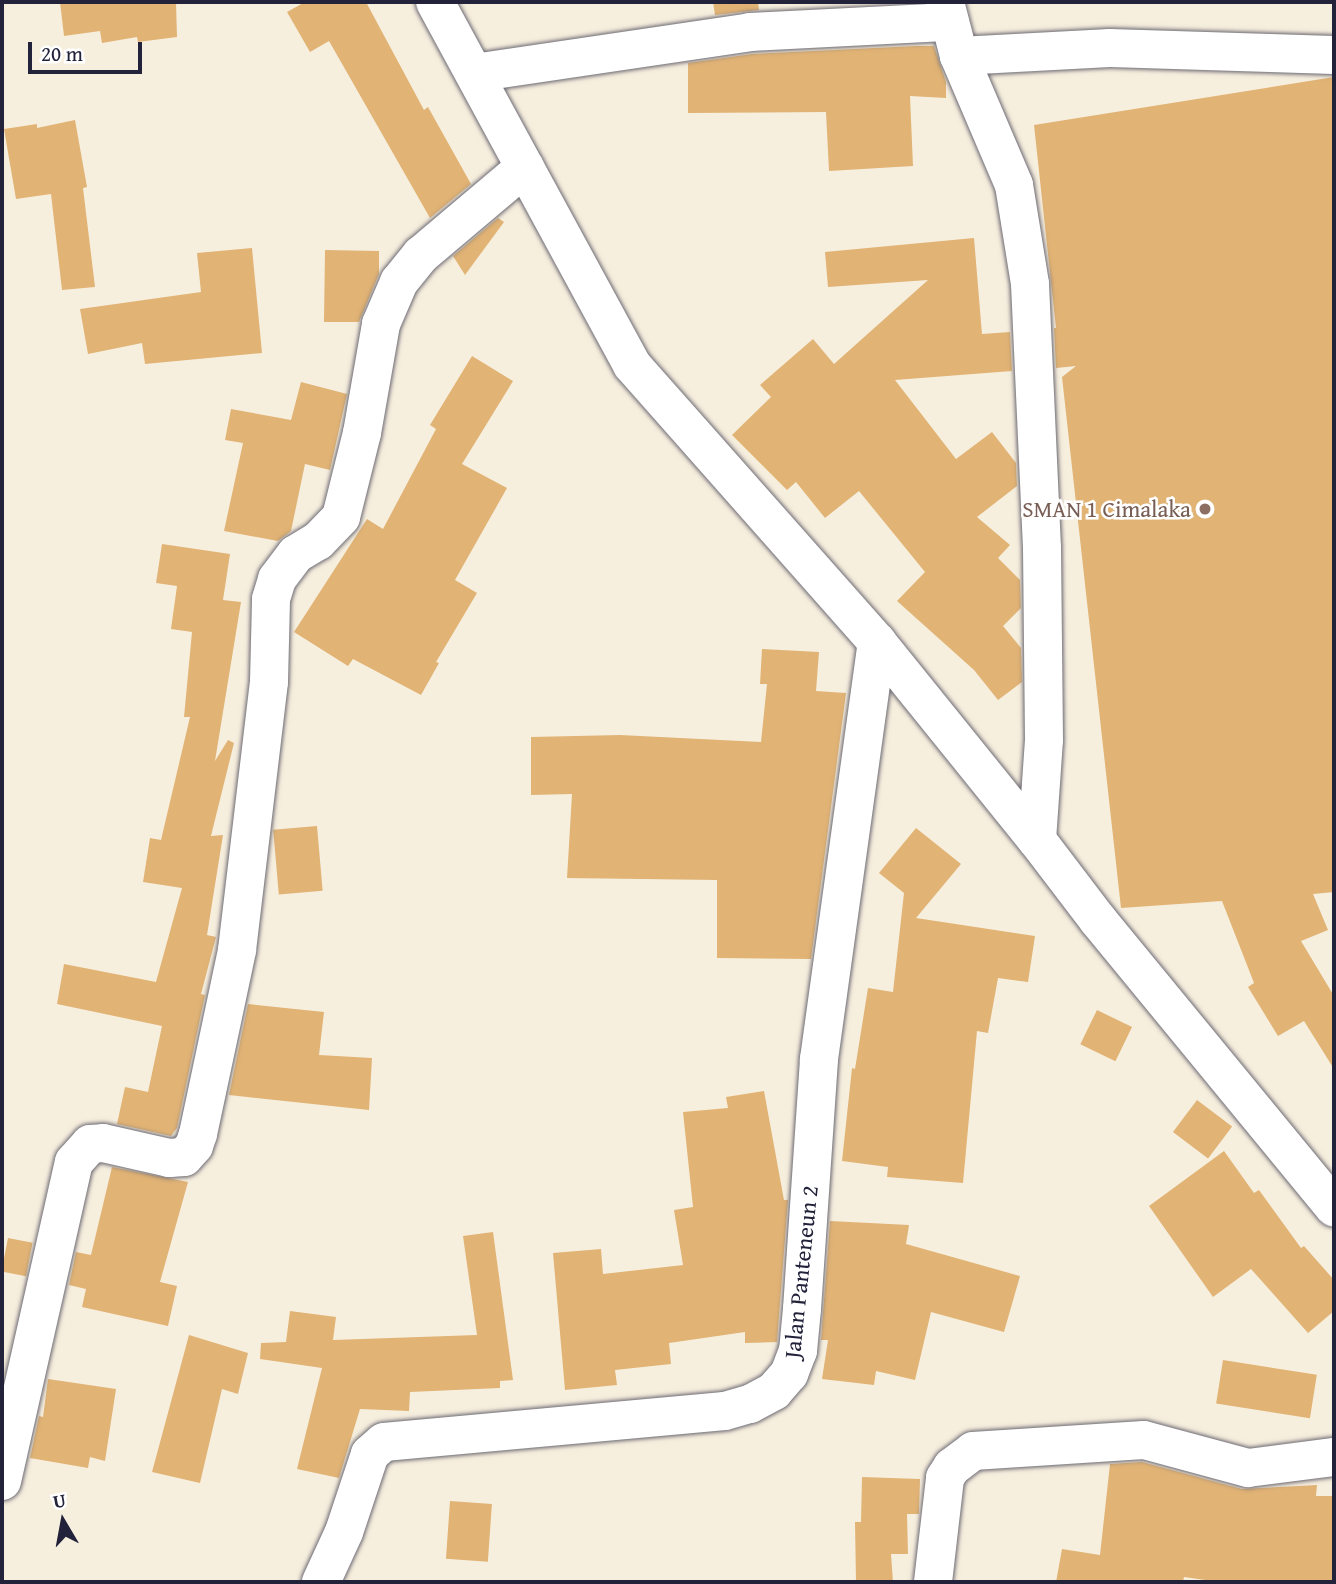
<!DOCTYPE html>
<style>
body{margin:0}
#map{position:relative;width:1336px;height:1584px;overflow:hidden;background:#f7efde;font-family:"Gentium Book Plus",serif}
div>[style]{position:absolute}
.building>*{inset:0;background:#e1b375;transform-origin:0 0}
.roads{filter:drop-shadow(0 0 2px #6d6a74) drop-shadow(0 0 2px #6d6a74)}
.minor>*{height:38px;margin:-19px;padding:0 19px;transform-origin:19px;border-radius:19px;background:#fff}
.dots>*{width:19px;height:19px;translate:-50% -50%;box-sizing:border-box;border:4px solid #fff;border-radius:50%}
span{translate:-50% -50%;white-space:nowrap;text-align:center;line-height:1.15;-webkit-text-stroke:5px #fff;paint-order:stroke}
.education-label{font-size:23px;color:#785e54}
.right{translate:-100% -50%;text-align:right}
.street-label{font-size:23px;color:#22223b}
.frame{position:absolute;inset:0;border:4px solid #22223b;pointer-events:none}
.north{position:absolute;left:28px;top:1486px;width:70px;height:70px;-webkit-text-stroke:5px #fff;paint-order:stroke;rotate:350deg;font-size:19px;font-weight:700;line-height:28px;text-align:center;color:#22223b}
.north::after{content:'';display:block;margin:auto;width:24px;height:32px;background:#22223b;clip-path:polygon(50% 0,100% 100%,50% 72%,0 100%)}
.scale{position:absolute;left:28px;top:42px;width:114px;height:32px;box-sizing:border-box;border:4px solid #22223b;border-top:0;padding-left:9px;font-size:21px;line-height:24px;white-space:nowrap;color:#22223b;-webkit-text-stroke:5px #fff;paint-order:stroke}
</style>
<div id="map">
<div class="building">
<i style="clip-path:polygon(60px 2px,176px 2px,177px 37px,138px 42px,137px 37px,102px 43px,100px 31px,64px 36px)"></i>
<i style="clip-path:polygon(305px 2px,366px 2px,424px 110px,428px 107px,471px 184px,430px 218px,329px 41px,310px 52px,287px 12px)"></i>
<i style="clip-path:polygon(713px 2px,758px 2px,759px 10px,715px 15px)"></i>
<i style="clip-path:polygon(916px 46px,934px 46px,946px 82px,946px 98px,910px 96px,913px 166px,829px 171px,826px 112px,688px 113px,688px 63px,752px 54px)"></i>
<i style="clip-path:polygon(1334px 77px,1334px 892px,1313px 894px,1328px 930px,1301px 941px,1334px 996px,1334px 1069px,1304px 1021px,1278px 1036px,1248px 987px,1254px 983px,1222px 901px,1121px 908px,1062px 377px,1076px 366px,1056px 368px,1054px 328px,1056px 328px,1034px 125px)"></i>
<i style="clip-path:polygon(75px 120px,87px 187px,83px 188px,95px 287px,62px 290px,51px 194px,16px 199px,4px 129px,37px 124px,37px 128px)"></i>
<i style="clip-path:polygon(498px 218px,504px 222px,465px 275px,453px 256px)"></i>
<i style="clip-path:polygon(974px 238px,982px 334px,1010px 332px,1012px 371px,895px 380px,956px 459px,992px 432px,1016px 463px,1017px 486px,977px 517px,1010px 545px,998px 558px,1020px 580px,1021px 608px,1003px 626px,1021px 648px,1022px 682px,998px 700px,974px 670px,897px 601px,925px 572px,859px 491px,825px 518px,796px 482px,787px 490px,732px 435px,771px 397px,760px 385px,813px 339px,834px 364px,928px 280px,828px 287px,825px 252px)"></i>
<i style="clip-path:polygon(252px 248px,262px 353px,145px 364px,142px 343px,88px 354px,80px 309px,201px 292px,197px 253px)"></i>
<i style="clip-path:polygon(325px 250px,379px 251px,379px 274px,359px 322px,324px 322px)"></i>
<i style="clip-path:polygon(472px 356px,513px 381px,462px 464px,507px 488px,455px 580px,477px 593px,436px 662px,439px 663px,421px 695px,353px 659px,348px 666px,294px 632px,367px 519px,383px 529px,436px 429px,430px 425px)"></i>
<i style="clip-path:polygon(301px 382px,347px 394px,330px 470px,305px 464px,291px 531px,278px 541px,224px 531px,243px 443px,225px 440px,231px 409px,291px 420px)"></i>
<i style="clip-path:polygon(162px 544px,230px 554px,223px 600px,241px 602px,215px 761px,228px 740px,234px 743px,211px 836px,223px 835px,207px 935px,216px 937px,201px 994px,205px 995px,177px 1128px,171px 1136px,117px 1124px,125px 1087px,148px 1092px,162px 1026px,57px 1004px,64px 964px,156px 982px,182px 888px,143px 882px,150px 838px,161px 840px,190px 717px,184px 717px,192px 632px,171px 629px,177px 586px,156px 583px)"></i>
<i style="clip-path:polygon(762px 649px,819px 652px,816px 691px,846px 693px,811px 959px,717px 958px,717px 880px,567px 878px,572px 794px,531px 795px,531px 737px,620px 735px,761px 742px,767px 684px,760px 684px)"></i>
<i style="left:317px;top:826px;width:65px;height:44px;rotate:85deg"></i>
<i style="clip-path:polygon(916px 828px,961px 864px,916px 918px,1035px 936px,1028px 982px,998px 978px,988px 1033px,977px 1031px,963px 1183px,887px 1177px,888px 1167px,842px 1161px,852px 1068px,855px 1069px,868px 988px,893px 992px,904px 893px,879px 873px)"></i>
<i style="clip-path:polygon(248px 1004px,324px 1012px,319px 1055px,372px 1058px,369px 1110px,229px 1095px)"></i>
<i style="left:1097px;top:1010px;width:39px;height:38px;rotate:26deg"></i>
<i style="clip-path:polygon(764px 1091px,784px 1200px,788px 1200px,777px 1342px,745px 1343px,745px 1332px,669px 1343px,671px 1364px,615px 1370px,617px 1385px,565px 1390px,553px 1253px,601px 1249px,603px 1274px,683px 1265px,674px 1210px,693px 1207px,683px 1112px,728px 1108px,726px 1097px)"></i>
<i style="left:1197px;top:1100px;width:44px;height:40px;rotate:37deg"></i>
<i style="clip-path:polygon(1224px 1151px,1254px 1193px,1259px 1190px,1301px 1248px,1304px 1246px,1334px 1280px,1334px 1311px,1308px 1333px,1251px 1269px,1213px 1297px,1149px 1206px)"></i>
<i style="clip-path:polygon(112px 1167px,188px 1182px,160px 1282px,177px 1286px,168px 1326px,82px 1307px,86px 1289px,69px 1285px,76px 1252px,91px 1255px)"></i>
<i style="clip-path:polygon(830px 1221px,909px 1225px,906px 1244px,1020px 1276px,1004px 1332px,931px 1312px,915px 1380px,876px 1371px,874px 1385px,822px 1379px,828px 1340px,821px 1340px)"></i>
<i style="clip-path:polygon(493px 1232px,513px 1380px,500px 1381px,500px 1388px,410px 1392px,409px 1411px,360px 1409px,339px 1478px,297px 1469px,322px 1368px,260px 1359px,261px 1343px,286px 1342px,290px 1311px,336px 1317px,333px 1340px,477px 1335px,463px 1236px)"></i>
<i style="left:8px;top:1238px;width:25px;height:34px;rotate:11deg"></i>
<i style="clip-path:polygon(189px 1335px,248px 1353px,238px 1394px,222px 1389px,200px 1483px,152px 1472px)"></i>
<i style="left:1223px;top:1360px;width:95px;height:44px;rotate:9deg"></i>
<i style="clip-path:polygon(48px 1379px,116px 1389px,105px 1461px,90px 1457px,88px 1468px,30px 1458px,39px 1416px,43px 1417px)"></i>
<i style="clip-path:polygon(1142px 1462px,1242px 1489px,1317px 1485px,1316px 1496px,1334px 1496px,1334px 1582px,1219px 1582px,1184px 1577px,1183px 1582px,1056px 1582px,1062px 1549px,1100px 1555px,1110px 1464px)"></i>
<i style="clip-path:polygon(862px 1477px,920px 1479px,919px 1514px,907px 1514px,908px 1554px,891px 1554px,893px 1582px,856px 1582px,855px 1522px,861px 1522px)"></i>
<i style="left:450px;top:1501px;width:42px;height:58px;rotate:4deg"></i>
</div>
<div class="roads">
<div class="minor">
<i style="left:435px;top:2px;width:413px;rotate:61.5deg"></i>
<i style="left:632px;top:365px;width:370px;rotate:48.5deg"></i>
<i style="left:877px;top:642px;width:255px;rotate:51.1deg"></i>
<i style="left:1037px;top:840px;width:101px;rotate:52.7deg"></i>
<i style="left:1098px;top:920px;width:372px;rotate:50.6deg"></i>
<i style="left:945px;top:2px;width:56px;rotate:75.5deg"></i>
<i style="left:959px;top:56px;width:140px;rotate:66.9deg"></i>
<i style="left:1014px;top:185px;width:100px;rotate:80.8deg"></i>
<i style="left:1030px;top:284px;width:264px;rotate:87.4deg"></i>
<i style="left:1042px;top:548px;width:192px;rotate:89.4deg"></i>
<i style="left:1044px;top:740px;width:100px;rotate:94deg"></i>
<i style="left:959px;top:56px;width:151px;rotate:-3deg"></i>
<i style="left:1110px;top:48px;width:224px;rotate:1.8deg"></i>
<i style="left:474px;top:73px;width:279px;rotate:-8.4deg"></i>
<i style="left:750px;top:32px;width:200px;rotate:-2.9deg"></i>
<i style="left:2px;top:1481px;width:327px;rotate:-77.3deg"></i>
<i style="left:74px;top:1162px;width:24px;rotate:-48deg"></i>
<i style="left:90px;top:1144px;width:13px;rotate:-4deg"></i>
<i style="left:103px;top:1143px;width:68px;rotate:12.8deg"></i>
<i style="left:169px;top:1158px;width:15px;rotate:-4deg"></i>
<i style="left:184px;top:1157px;width:15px;rotate:-48deg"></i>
<i style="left:194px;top:1146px;width:13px;rotate:-72deg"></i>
<i style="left:198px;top:1134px;width:188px;rotate:-78deg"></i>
<i style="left:237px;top:950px;width:270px;rotate:-83.2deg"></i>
<i style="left:269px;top:682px;width:83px;rotate:-88.6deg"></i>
<i style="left:271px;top:599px;width:21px;rotate:-73deg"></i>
<i style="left:277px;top:579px;width:31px;rotate:-53deg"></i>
<i style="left:296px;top:554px;width:26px;rotate:-31deg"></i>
<i style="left:318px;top:541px;width:33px;rotate:-46deg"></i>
<i style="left:341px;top:517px;width:87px;rotate:-76deg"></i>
<i style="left:362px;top:433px;width:111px;rotate:-80.1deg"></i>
<i style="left:381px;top:324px;width:46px;rotate:-66.8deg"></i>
<i style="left:399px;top:282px;width:35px;rotate:-51deg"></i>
<i style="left:421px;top:255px;width:136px;rotate:-40.2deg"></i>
<i style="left:321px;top:1582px;width:55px;rotate:-65.3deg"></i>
<i style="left:344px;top:1532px;width:82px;rotate:-71.6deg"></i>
<i style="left:370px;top:1454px;width:18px;rotate:-41deg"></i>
<i style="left:384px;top:1442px;width:342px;rotate:-5.2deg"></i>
<i style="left:725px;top:1411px;width:26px;rotate:-16deg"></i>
<i style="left:750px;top:1404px;width:27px;rotate:-28deg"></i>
<i style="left:774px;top:1391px;width:23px;rotate:-49deg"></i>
<i style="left:789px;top:1374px;width:25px;rotate:-69deg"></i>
<i style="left:798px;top:1351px;width:42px;rotate:-84.6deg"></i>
<i style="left:802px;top:1309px;width:251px;rotate:-86.1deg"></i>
<i style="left:819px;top:1059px;width:421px;rotate:-82.1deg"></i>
<i style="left:933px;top:1582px;width:105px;rotate:-83.4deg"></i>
<i style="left:945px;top:1478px;width:13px;rotate:-58deg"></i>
<i style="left:952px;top:1467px;width:26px;rotate:-37deg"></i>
<i style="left:973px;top:1451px;width:171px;rotate:-3.7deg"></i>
<i style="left:1144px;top:1440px;width:108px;rotate:15.1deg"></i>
<i style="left:1248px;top:1468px;width:87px;rotate:-7.3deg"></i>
</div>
</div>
<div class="dots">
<i style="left:1205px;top:509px;background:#8d6e63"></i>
</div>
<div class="education-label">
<span class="right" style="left:1191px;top:509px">SMAN 1 Cimalaka</span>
</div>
<div class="street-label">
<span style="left:801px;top:1272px;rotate:-84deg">Jalan Panteneun 2</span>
</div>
<div class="frame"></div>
<div class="north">U</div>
<div class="scale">20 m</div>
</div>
